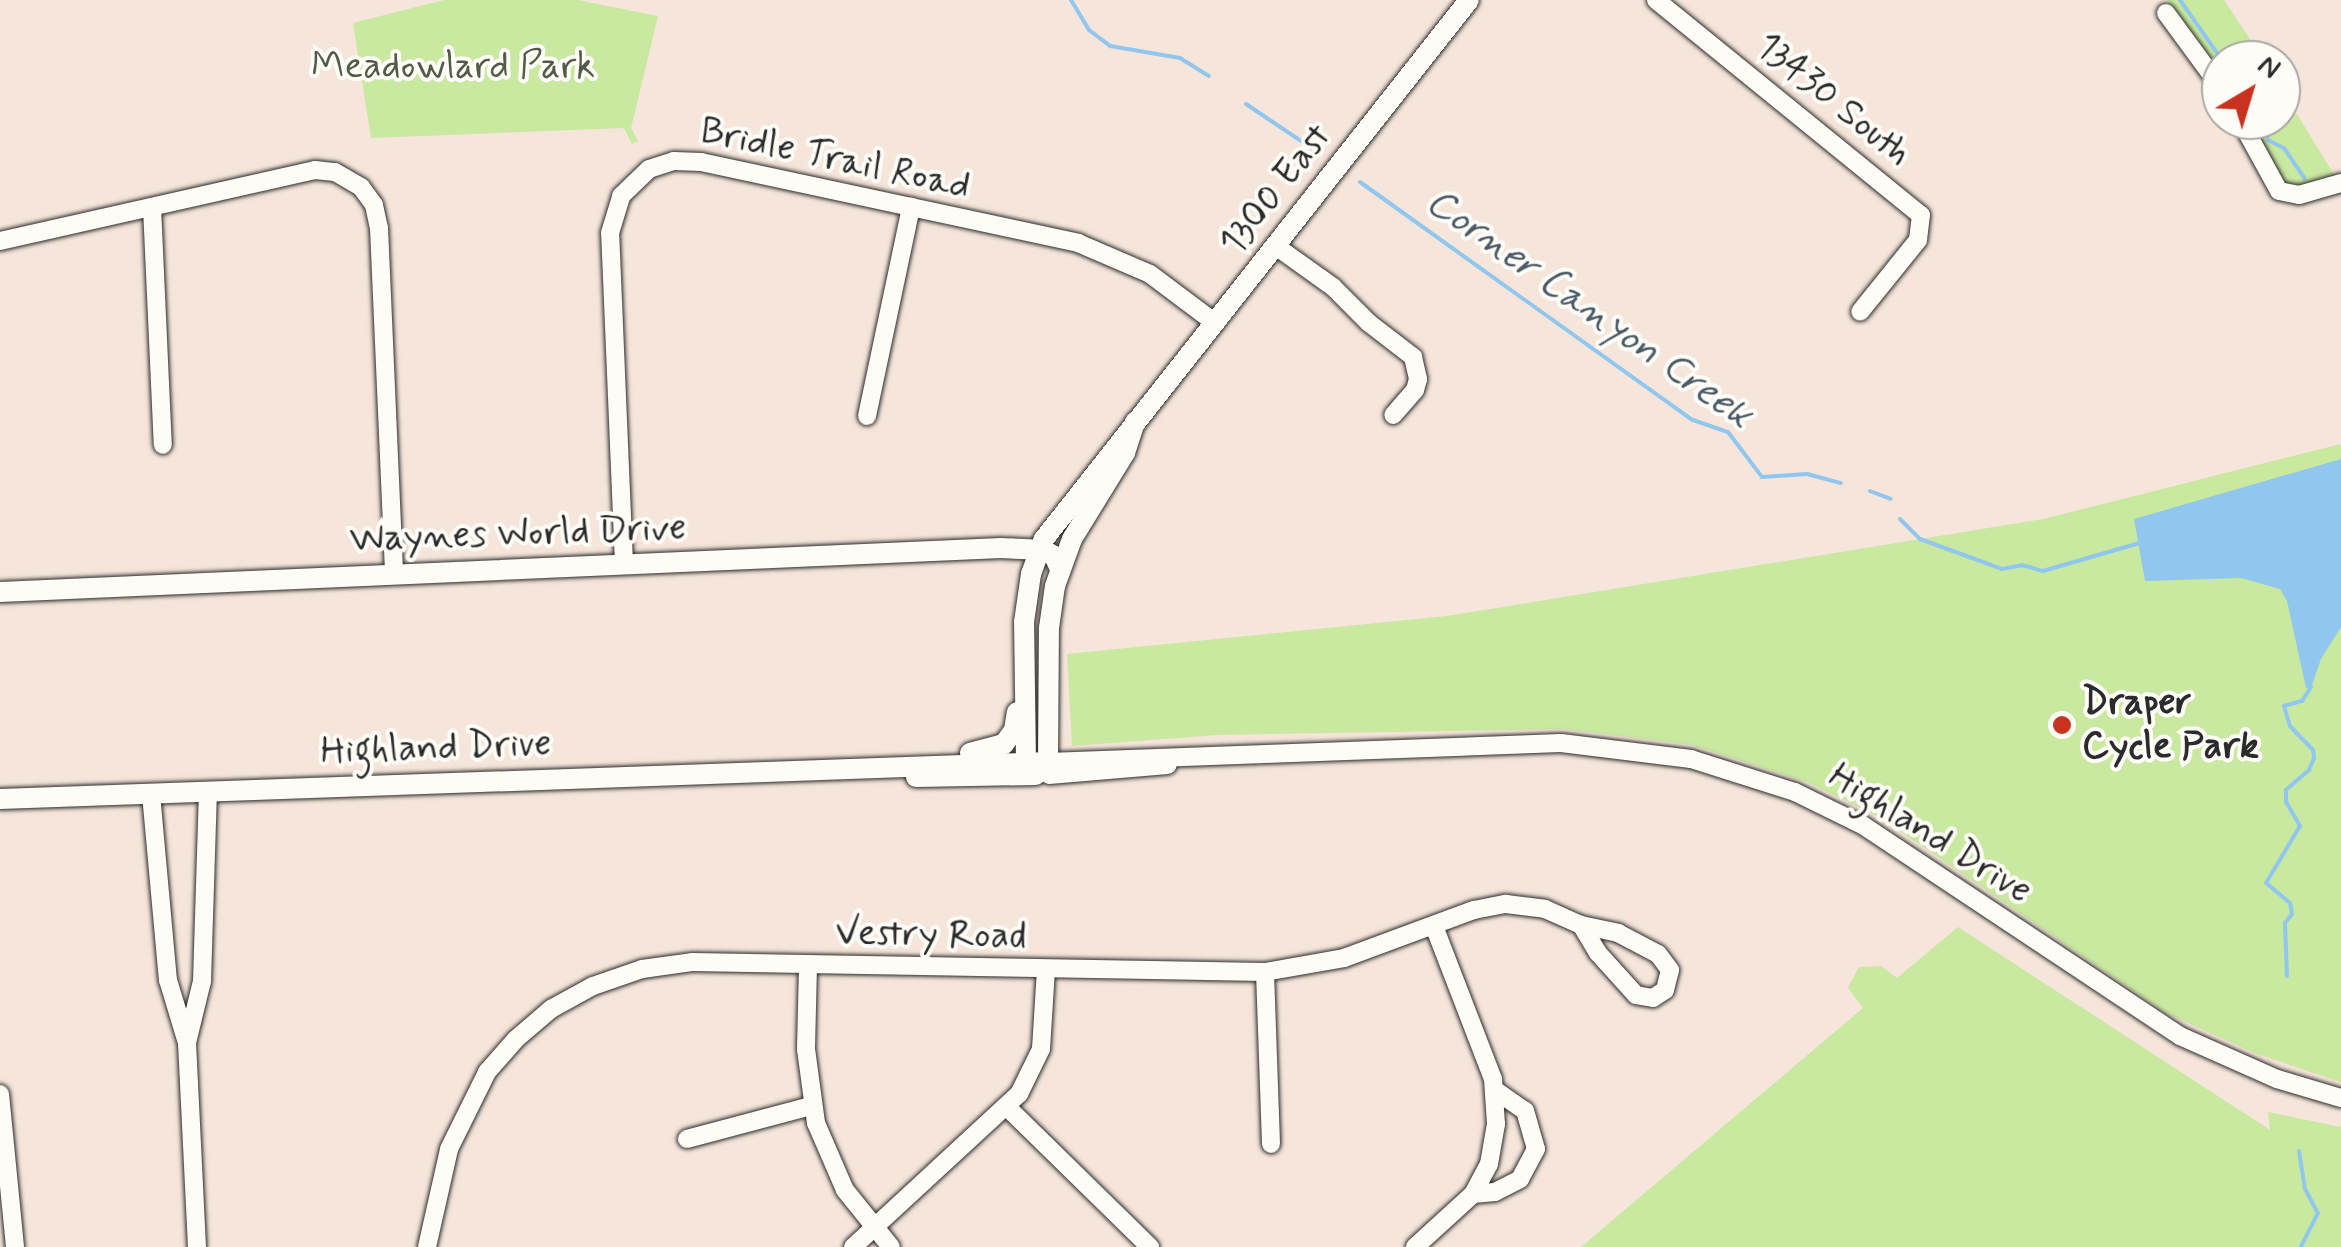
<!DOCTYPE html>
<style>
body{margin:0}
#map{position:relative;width:2341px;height:1247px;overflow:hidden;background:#f5e5da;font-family:Mynerve,sans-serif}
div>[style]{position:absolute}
.green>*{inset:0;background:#c9e8a0}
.water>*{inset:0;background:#91c7ef}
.stream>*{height:4px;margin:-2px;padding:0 2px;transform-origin:2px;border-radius:2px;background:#91c7ef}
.roads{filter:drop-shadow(0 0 2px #2b2b2b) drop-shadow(0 0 2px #2b2b2b)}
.minor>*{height:18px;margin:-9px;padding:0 9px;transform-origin:9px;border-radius:9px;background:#fdfcf7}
.major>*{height:20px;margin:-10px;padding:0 10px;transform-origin:10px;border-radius:10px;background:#fdfcf7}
.dots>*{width:28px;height:28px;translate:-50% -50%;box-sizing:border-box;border:5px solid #fdfcf7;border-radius:50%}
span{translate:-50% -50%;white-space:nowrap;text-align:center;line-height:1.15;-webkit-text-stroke:8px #fdfcf7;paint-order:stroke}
.park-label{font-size:38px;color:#525a48}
.street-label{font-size:38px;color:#2b2b2b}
.poi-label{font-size:38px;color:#2b2b2b;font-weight:700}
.left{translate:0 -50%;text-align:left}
.water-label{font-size:40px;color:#4a5a66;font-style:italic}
.north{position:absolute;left:2201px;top:40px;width:100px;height:100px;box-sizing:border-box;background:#fdfcf7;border:2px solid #a9a8a5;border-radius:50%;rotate:38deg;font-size:28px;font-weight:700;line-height:40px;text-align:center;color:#2b2b2b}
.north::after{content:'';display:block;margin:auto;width:35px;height:45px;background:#c8321e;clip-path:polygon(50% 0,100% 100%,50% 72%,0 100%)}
</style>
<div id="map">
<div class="green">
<i style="clip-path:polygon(444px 0,578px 0,658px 16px,631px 128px,638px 141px,632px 144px,624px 128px,371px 138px,353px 23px)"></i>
<i style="clip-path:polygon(2167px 0,2224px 0,2264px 60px,2221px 60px,2221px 80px)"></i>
<i style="clip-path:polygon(2281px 88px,2336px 178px,2292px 189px,2285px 184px,2248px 120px,2281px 120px)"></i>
<i style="clip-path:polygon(2341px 444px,2341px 1082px,2257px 1054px,2166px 1013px,1879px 817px,1807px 782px,1692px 745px,1563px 729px,1217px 735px,1072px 746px,1067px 654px,1447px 616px,2043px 519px)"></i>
<i style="clip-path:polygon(1958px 927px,2270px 1130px,2268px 1112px,2341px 1127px,2341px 1247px,1581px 1247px,1863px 1008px,1848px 988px,1859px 967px,1881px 966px,1897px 978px)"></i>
</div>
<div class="water">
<i style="clip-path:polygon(2341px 459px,2341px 627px,2321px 659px,2311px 688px,2306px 688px,2287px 601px,2280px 589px,2241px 578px,2145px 581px,2134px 519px)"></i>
</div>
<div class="stream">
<i style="left:1071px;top:0;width:35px;rotate:59deg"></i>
<i style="left:1089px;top:30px;width:26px;rotate:37deg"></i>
<i style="left:1110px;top:46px;width:71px;rotate:9.7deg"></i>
<i style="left:1180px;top:58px;width:34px;rotate:32deg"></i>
<i style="left:2180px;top:0;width:73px;rotate:55deg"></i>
<i style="left:1246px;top:104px;width:84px;rotate:33.9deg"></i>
<i style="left:2262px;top:120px;width:21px;rotate:73deg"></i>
<i style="left:2268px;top:140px;width:18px;rotate:27deg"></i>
<i style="left:2284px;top:148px;width:37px;rotate:56deg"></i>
<i style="left:1360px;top:182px;width:409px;rotate:35.6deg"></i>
<i style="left:1693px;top:420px;width:37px;rotate:19deg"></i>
<i style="left:1728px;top:432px;width:56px;rotate:52.9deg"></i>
<i style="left:1762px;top:477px;width:45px;rotate:-3.8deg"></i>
<i style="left:1807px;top:474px;width:35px;rotate:15deg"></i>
<i style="left:1870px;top:491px;width:22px;rotate:21deg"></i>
<i style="left:1900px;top:519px;width:28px;rotate:45deg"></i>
<i style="left:1920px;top:539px;width:87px;rotate:20.1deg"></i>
<i style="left:2002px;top:569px;width:20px;rotate:-11deg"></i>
<i style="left:2022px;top:565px;width:22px;rotate:16deg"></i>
<i style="left:2043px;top:571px;width:104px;rotate:-16.2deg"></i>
<i style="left:2287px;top:976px;width:53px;rotate:-92.2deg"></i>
<i style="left:2285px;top:923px;width:11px;rotate:-52deg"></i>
<i style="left:2292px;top:914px;width:11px;rotate:-100deg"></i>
<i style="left:2290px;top:903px;width:31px;rotate:-140deg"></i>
<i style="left:2266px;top:883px;width:66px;rotate:-59.2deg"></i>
<i style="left:2300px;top:826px;width:28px;rotate:-120deg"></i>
<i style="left:2286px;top:802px;width:12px;rotate:-90deg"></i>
<i style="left:2286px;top:790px;width:30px;rotate:-41deg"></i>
<i style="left:2309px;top:770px;width:13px;rotate:-67deg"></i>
<i style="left:2314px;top:758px;width:8px;rotate:-97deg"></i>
<i style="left:2313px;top:750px;width:33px;rotate:-134deg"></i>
<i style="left:2290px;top:726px;width:21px;rotate:-107deg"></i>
<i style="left:2284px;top:706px;width:19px;rotate:-16deg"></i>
<i style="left:2302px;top:701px;width:17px;rotate:-57deg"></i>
<i style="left:2299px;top:1151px;width:38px;rotate:81deg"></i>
<i style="left:2305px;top:1189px;width:27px;rotate:62deg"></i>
<i style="left:2318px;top:1213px;width:38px;rotate:117deg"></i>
</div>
<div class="roads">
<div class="minor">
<i style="left:1656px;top:0;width:341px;rotate:39.1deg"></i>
<i style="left:1921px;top:215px;width:25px;rotate:97deg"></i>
<i style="left:1918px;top:240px;width:92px;rotate:128.9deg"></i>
<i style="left:2166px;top:13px;width:93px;rotate:53.7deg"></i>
<i style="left:2240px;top:120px;width:81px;rotate:61.2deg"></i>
<i style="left:2279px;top:191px;width:20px;rotate:11deg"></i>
<i style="left:2299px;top:195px;width:44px;rotate:-15.9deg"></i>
<i style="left:152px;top:207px;width:238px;rotate:87.4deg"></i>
<i style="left:0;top:241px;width:323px;rotate:-12.7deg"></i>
<i style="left:315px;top:170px;width:20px;rotate:6deg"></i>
<i style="left:335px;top:172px;width:30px;rotate:30deg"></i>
<i style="left:361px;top:187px;width:22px;rotate:54deg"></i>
<i style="left:374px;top:205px;width:24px;rotate:78deg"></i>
<i style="left:379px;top:228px;width:346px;rotate:87.5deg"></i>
<i style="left:1277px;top:247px;width:69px;rotate:35.5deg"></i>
<i style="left:1333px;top:287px;width:51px;rotate:45deg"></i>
<i style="left:1369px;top:323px;width:56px;rotate:37.7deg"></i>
<i style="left:1413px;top:357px;width:23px;rotate:77deg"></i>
<i style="left:1418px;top:379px;width:11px;rotate:105deg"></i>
<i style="left:1415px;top:390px;width:33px;rotate:131deg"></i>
<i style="left:867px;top:416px;width:214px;rotate:-78.1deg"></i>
<i style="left:624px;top:564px;width:331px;rotate:-92.4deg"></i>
<i style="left:610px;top:233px;width:39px;rotate:-73deg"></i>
<i style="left:621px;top:196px;width:39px;rotate:-44deg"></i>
<i style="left:649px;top:169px;width:26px;rotate:-18deg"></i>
<i style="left:674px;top:161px;width:27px;rotate:2deg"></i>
<i style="left:701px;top:162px;width:386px;rotate:12.1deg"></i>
<i style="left:1078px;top:243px;width:78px;rotate:23.3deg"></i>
<i style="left:1150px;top:274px;width:80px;rotate:36.9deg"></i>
<i style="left:1048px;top:762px;width:513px;rotate:-2.12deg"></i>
<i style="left:1561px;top:743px;width:131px;rotate:7deg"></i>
<i style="left:1691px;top:759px;width:109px;rotate:17.6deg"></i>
<i style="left:1795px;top:792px;width:77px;rotate:26.2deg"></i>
<i style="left:1864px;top:826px;width:379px;rotate:33.6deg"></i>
<i style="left:2180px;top:1036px;width:106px;rotate:23.9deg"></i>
<i style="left:2277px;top:1079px;width:67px;rotate:16.5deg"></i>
<i style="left:1049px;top:775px;width:119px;rotate:-4.8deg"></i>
<i style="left:151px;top:794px;width:187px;rotate:84.8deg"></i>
<i style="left:168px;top:980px;width:66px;rotate:73.2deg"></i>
<i style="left:808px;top:966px;width:83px;rotate:91.4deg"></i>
<i style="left:806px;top:1049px;width:75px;rotate:82.3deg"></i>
<i style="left:816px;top:1123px;width:73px;rotate:66.6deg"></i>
<i style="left:845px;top:1190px;width:73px;rotate:51.1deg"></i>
<i style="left:1265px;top:972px;width:172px;rotate:88deg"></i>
<i style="left:0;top:1094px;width:154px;rotate:84.4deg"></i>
<i style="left:1008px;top:1108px;width:199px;rotate:44.4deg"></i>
<i style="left:687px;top:1139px;width:128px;rotate:-14.9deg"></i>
<i style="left:1473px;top:1194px;width:22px;rotate:-5deg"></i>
<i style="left:1495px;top:1192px;width:28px;rotate:-27deg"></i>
<i style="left:1520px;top:1179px;width:34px;rotate:-62deg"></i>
<i style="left:1536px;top:1149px;width:40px;rotate:-106deg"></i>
<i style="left:1525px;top:1111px;width:37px;rotate:-145deg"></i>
<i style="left:197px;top:1247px;width:204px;rotate:-92.8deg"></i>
<i style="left:187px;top:1043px;width:64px;rotate:-76.4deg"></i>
<i style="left:202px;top:981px;width:189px;rotate:-88.2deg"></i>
<i style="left:427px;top:1247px;width:100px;rotate:-77.3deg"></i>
<i style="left:449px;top:1149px;width:86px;rotate:-63.7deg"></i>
<i style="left:487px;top:1072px;width:44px;rotate:-48.7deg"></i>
<i style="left:516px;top:1039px;width:46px;rotate:-40.6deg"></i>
<i style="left:551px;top:1009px;width:48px;rotate:-28.7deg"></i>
<i style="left:593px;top:986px;width:52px;rotate:-19.1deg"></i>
<i style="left:642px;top:969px;width:50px;rotate:-8deg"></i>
<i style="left:692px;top:962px;width:573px;rotate:1deg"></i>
<i style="left:1265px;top:972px;width:80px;rotate:-10deg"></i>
<i style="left:1344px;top:958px;width:139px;rotate:-20.3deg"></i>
<i style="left:1474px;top:910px;width:33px;rotate:-11deg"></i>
<i style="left:1506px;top:904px;width:39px;rotate:7deg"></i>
<i style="left:1545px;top:909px;width:39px;rotate:24deg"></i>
<i style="left:1581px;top:925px;width:38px;rotate:12deg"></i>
<i style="left:1618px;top:933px;width:45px;rotate:27.7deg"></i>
<i style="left:1658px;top:954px;width:20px;rotate:53deg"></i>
<i style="left:1670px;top:970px;width:21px;rotate:104deg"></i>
<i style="left:1665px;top:990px;width:14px;rotate:146deg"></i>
<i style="left:1653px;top:998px;width:17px;rotate:-170deg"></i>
<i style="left:1636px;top:995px;width:57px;rotate:-132.1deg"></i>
<i style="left:1598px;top:953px;width:33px;rotate:-121deg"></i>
<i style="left:853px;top:1247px;width:226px;rotate:-42.7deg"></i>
<i style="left:1019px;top:1094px;width:50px;rotate:-63.9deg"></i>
<i style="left:1041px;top:1049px;width:80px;rotate:-86.4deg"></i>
<i style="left:1415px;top:1247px;width:79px;rotate:-42.4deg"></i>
<i style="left:1473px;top:1194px;width:34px;rotate:-62deg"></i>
<i style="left:1489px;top:1164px;width:41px;rotate:-80.1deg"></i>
<i style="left:1496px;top:1124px;width:45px;rotate:-93.8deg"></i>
<i style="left:1493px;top:1079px;width:164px;rotate:-111.1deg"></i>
</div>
<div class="major">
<i style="left:0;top:592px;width:1002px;rotate:-2.52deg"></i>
<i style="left:1001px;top:548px;width:43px;rotate:2.7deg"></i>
<i style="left:1044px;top:550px;width:12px;rotate:31deg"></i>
<i style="left:1054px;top:556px;width:14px;rotate:65deg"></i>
<i style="left:970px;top:753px;width:35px;rotate:-15deg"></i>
<i style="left:1004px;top:744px;width:17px;rotate:-54deg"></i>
<i style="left:1014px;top:730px;width:18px;rotate:-81deg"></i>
<i style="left:1026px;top:762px;width:140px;rotate:-90.8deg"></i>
<i style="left:1024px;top:622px;width:49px;rotate:-81.7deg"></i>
<i style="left:1031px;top:574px;width:37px;rotate:-70deg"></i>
<i style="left:1044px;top:539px;width:686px;rotate:-51.74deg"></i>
<i style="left:916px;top:777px;width:120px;rotate:-1deg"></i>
<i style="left:0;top:799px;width:1049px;rotate:-2.02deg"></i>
<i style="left:1048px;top:762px;width:134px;rotate:-89.6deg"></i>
<i style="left:1049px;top:628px;width:42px;rotate:-81.9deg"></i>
<i style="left:1055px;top:586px;width:50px;rotate:-70.1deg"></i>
<i style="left:1072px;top:539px;width:101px;rotate:-58.4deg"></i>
<i style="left:1125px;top:453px;width:33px;rotate:-72deg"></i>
</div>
</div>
<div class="dots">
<i style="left:2062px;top:725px;background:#c8321e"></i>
</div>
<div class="park-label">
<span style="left:453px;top:67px">Meadowlard Park</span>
</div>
<div class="street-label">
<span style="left:1833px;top:100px;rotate:39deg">13430 South</span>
<span style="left:835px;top:159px;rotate:12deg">Bridle Trail Road</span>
<span style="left:1276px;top:190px;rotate:-52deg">1300 East</span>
<span style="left:518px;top:534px;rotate:-2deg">Waynes World Drive</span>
<span style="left:436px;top:748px;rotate:-2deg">Highland Drive</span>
<span style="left:1930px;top:834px;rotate:32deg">Highland Drive</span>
<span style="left:931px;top:935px;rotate:1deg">Vestry Road</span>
</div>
<div class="poi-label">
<span class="left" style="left:2082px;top:725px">Draper<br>Cycle Park</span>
</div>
<div class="water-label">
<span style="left:1589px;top:309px;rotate:35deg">Corner Canyon Creek</span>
</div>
<div class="north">N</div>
</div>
